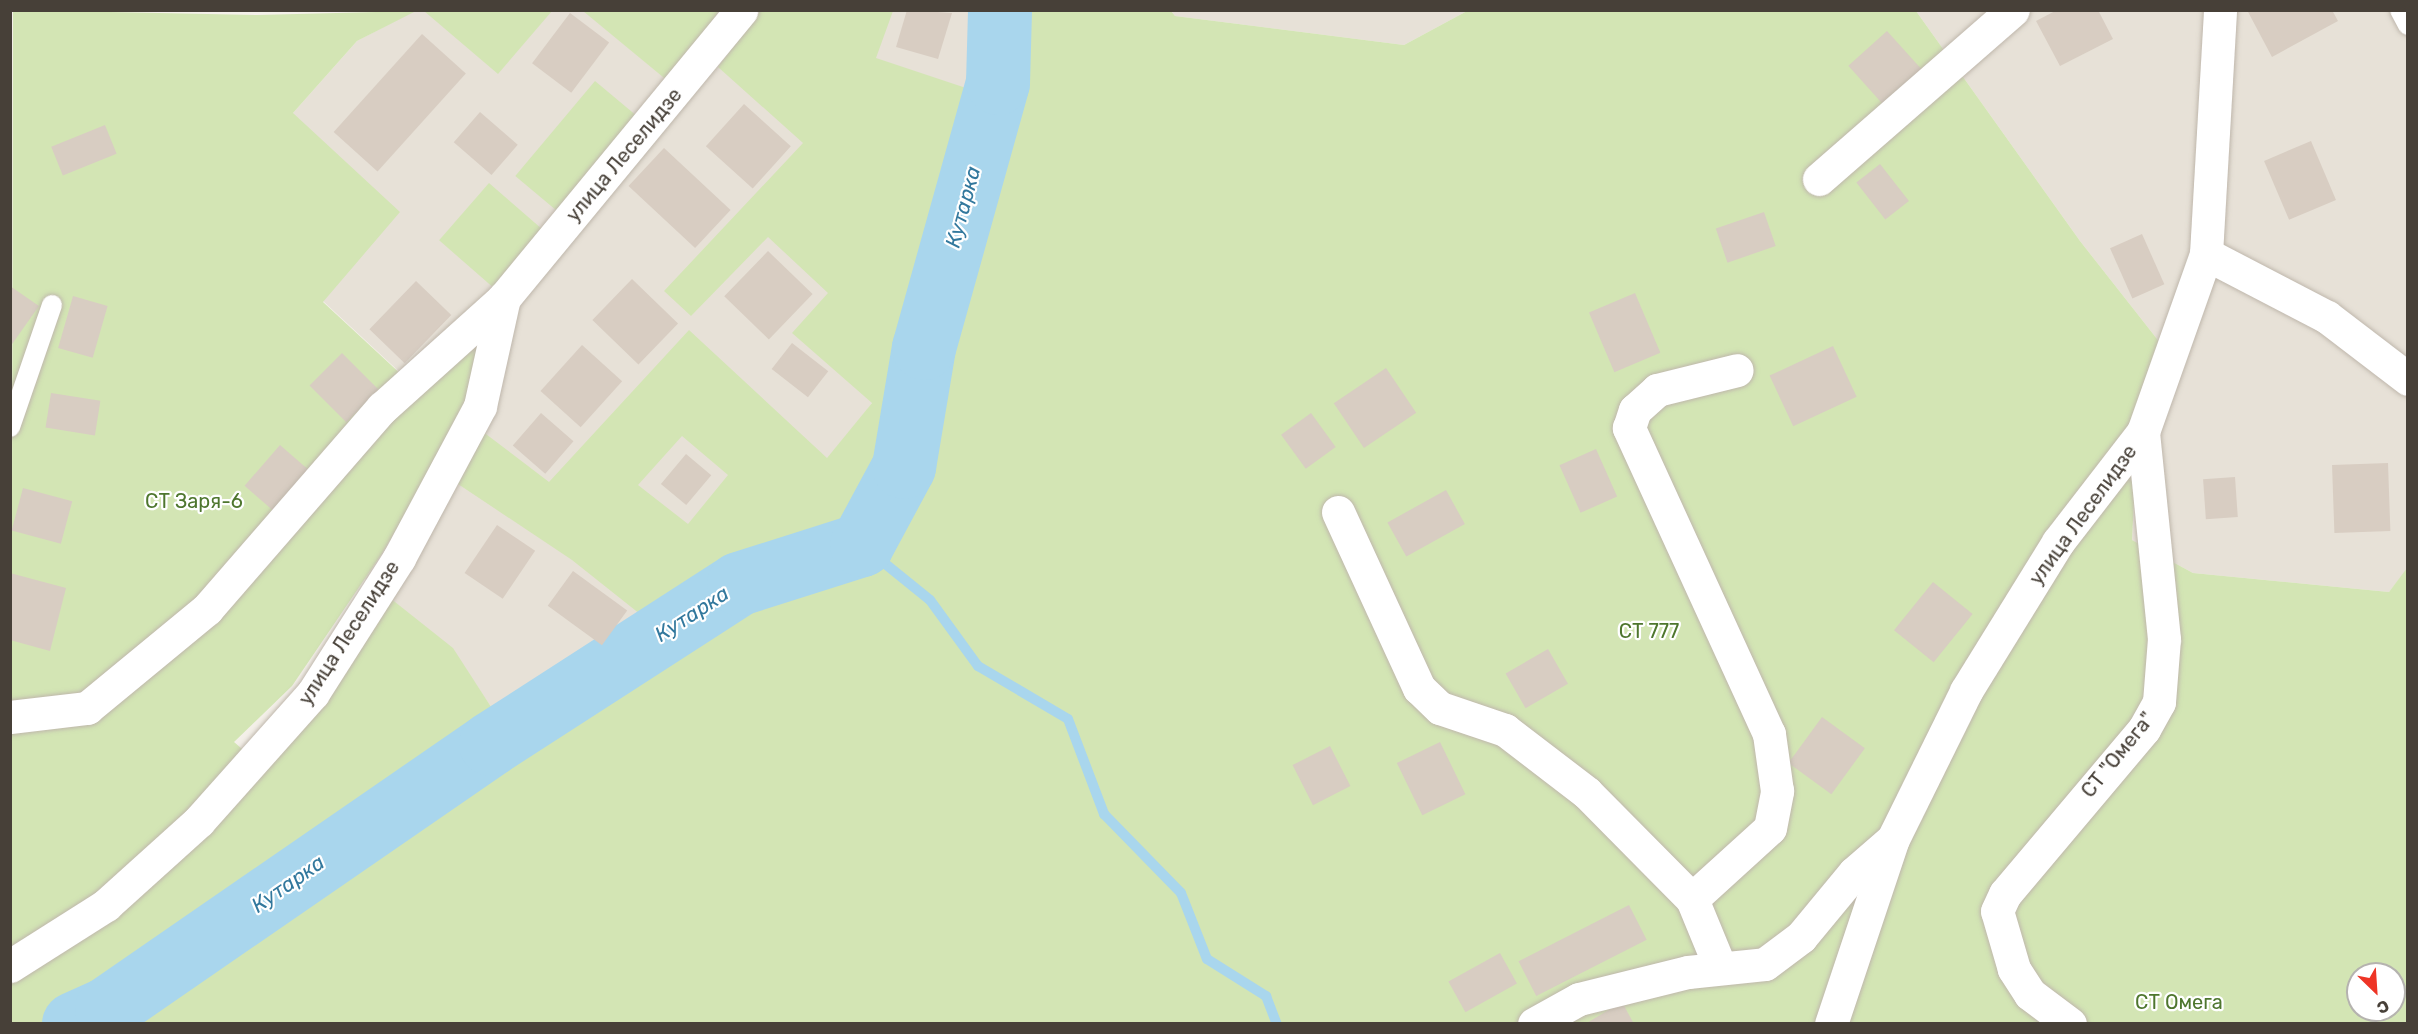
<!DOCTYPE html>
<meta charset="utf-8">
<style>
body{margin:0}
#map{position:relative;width:2418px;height:1034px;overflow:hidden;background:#f4f0e9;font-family:Rubik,sans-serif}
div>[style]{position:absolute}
.residential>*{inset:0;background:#e7e1d7}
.green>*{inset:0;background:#d3e5b4;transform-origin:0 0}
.sand>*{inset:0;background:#f5e8c7}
.stream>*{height:10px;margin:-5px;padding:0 5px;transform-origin:5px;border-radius:5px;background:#a9d6ed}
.river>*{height:64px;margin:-32px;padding:0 32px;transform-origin:32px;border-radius:32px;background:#a9d6ed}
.building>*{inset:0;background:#d8cdc2;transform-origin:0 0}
.roads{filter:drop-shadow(0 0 2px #bfb7ac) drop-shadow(0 0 2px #bfb7ac)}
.service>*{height:20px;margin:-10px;padding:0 10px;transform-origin:10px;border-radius:10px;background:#fff}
.minor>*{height:33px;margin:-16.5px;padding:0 16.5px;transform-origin:16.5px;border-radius:16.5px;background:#fff}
span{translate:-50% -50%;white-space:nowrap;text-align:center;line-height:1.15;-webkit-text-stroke:4.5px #fff;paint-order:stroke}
.street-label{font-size:20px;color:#474038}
.park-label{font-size:20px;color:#4e762e}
.water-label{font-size:21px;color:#32789d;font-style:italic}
.frame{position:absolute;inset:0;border:12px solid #474038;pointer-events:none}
.north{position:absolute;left:2346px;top:962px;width:60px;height:60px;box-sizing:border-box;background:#fff;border:2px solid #b5b3af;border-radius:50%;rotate:155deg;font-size:16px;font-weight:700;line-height:24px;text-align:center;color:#474038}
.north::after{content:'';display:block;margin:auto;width:21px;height:27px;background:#ee3526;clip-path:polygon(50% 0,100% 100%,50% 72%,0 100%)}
</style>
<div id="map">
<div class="residential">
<i style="clip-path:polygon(414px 11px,985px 11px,986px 55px,872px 403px,755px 562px,497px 716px,452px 648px,365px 579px,381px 554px,419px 390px,323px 301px,293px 113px,357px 41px)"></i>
<i style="clip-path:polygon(1171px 11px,1467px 11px,1404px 45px,1175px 16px)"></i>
<i style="clip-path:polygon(1916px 11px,2407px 11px,2408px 568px,2389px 592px,2193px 573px,2132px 540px,2139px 403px,2161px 344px,2080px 241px)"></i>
</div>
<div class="green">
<i style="clip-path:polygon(evenodd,13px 10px,257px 15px,416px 11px,357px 41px,293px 113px,400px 212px,323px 302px,418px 390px,481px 329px,473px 399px,381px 555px,292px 686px,234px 742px,263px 767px,390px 598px,453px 648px,497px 716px,650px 622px,572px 560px,449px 478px,478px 428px,549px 482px,689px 330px,827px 458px,872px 403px,792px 333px,828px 293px,768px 237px,691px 316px,664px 291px,803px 143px,718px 67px,760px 11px,893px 11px,876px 58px,972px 90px,986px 55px,1021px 27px,1021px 11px,1171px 11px,1175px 16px,1404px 45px,1467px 11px,1916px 11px,2080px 241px,2161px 344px,2139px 403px,2132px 540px,2193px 573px,2389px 592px,2407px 568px,2407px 1023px,11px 1023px,13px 10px,682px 436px,728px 475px,688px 524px,638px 485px,682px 436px,13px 10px,2358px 974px,2394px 974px,2394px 1010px,2358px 1010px,2358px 974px)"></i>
<i style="clip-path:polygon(424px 11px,552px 11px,498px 74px)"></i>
<i style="clip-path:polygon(583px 11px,719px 11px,669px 82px)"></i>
<i style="left:595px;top:81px;width:55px;height:124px;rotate:40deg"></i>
<i style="left:489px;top:183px;width:74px;height:76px;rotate:41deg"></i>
</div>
<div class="sand">
<i style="clip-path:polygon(985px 11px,1021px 11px,1021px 27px,986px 55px)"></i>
</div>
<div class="stream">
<i style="left:862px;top:545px;width:87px;rotate:39deg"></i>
<i style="left:930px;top:600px;width:82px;rotate:54deg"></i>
<i style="left:978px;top:666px;width:104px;rotate:30.5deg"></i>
<i style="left:1068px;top:719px;width:102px;rotate:69.2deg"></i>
<i style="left:1104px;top:814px;width:110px;rotate:45.7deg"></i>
<i style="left:1181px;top:893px;width:71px;rotate:68.5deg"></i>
<i style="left:1207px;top:959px;width:70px;rotate:32.1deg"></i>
<i style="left:1266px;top:996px;width:30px;rotate:69deg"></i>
</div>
<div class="river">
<i style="left:74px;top:1024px;width:36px;rotate:-24deg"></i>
<i style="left:107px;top:1009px;width:467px;rotate:-34.6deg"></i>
<i style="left:491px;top:744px;width:295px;rotate:-32.8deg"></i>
<i style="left:739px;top:584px;width:129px;rotate:-17.6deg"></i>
<i style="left:862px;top:545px;width:89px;rotate:-61.7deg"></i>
<i style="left:904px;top:467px;width:121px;rotate:-80.5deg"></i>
<i style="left:924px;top:348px;width:275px;rotate:-74.4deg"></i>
<i style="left:998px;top:83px;width:73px;rotate:-88.4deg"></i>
</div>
<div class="building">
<i style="clip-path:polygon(907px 10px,952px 13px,938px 59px,896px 47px)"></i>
<i style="clip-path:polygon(2057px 10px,2098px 10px,2113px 39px,2060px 66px,2036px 21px)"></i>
<i style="clip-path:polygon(2247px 10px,2332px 10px,2338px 21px,2272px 57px)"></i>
<i style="left:570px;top:13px;width:49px;height:63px;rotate:37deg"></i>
<i style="left:1887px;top:31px;width:55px;height:52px;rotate:48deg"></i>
<i style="left:422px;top:34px;width:59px;height:132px;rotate:42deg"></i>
<i style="left:744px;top:104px;width:63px;height:57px;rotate:42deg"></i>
<i style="left:480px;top:112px;width:50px;height:40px;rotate:41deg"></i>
<i style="left:105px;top:125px;width:31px;height:58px;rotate:68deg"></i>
<i style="left:2311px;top:141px;width:64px;height:51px;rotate:67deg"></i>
<i style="left:664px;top:148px;width:91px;height:52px;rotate:43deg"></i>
<i style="left:1880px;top:164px;width:47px;height:30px;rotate:52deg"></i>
<i style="left:1764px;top:212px;width:36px;height:51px;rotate:71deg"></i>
<i style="left:2142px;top:234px;width:55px;height:35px;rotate:66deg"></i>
<i style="left:768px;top:251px;width:62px;height:63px;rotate:44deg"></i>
<i style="left:632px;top:279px;width:64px;height:57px;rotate:44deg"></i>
<i style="left:416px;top:281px;width:49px;height:67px;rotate:44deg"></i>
<i style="clip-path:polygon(10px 286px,39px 306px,10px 347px)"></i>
<i style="left:1635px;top:293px;width:65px;height:50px;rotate:67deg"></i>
<i style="left:73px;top:296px;width:36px;height:54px;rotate:16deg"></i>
<i style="left:792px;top:343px;width:46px;height:33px;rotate:38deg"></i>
<i style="left:582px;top:345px;width:54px;height:62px;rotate:42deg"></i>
<i style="left:1833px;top:346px;width:56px;height:70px;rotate:65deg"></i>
<i style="left:342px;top:353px;width:52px;height:46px;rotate:45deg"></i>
<i style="left:1386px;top:368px;width:54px;height:63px;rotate:56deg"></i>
<i style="left:51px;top:393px;width:50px;height:35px;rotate:9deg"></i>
<i style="left:541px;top:413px;width:43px;height:43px;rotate:41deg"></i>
<i style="left:1311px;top:413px;width:42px;height:37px;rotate:54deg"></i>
<i style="left:280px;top:445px;width:48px;height:54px;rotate:41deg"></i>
<i style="left:1596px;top:449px;width:52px;height:40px;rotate:66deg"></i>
<i style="left:686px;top:454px;width:33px;height:39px;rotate:40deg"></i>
<i style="left:2388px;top:463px;width:68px;height:56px;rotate:88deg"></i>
<i style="left:2235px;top:477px;width:40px;height:32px;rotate:86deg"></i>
<i style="left:23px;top:488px;width:51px;height:44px;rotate:15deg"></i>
<i style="left:1446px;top:490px;width:39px;height:67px;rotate:61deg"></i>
<i style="left:497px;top:525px;width:46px;height:58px;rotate:34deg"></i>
<i style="left:573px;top:571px;width:67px;height:43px;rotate:36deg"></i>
<i style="clip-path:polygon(10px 573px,66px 588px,50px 651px,10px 640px)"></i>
<i style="left:1933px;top:582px;width:51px;height:62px;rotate:39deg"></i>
<i style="left:1548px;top:649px;width:40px;height:49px;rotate:60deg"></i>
<i style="left:1822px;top:717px;width:53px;height:57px;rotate:36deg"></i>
<i style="left:1440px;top:742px;width:58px;height:48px;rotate:64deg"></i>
<i style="left:1330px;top:746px;width:45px;height:42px;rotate:63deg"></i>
<i style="left:1629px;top:905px;width:39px;height:124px;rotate:63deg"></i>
<i style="left:1500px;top:953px;width:35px;height:59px;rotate:61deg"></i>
<i style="clip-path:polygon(1622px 1002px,1634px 1024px,1585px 1024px)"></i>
</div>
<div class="roads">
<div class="service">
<i style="left:2400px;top:10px;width:17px;rotate:62deg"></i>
<i style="left:10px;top:427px;width:129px;rotate:-71deg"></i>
</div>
<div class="minor">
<i style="left:1819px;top:179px;width:257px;rotate:-41.1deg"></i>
<i style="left:2206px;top:254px;width:136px;rotate:27.5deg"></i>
<i style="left:2327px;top:317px;width:102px;rotate:37.4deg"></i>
<i style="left:1338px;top:512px;width:194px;rotate:65.3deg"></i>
<i style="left:1419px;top:688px;width:29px;rotate:44deg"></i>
<i style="left:1440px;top:708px;width:69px;rotate:18.7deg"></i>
<i style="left:1505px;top:730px;width:103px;rotate:37.5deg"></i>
<i style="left:1587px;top:793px;width:149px;rotate:45.3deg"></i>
<i style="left:1692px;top:899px;width:74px;rotate:67.6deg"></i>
<i style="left:10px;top:717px;width:78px;rotate:-6.7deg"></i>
<i style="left:87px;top:708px;width:156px;rotate:-39.5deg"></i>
<i style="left:207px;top:609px;width:267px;rotate:-49deg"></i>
<i style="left:382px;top:408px;width:164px;rotate:-42deg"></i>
<i style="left:504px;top:298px;width:373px;rotate:-50.5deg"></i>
<i style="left:1692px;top:899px;width:105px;rotate:-42.3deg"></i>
<i style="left:1770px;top:828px;width:38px;rotate:-79deg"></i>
<i style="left:1777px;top:791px;width:58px;rotate:-98deg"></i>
<i style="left:1769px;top:734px;width:337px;rotate:-114.6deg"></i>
<i style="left:1629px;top:428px;width:19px;rotate:-72deg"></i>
<i style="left:1635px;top:410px;width:30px;rotate:-42deg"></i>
<i style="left:1657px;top:390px;width:82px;rotate:-14deg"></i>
<i style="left:10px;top:966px;width:114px;rotate:-32.4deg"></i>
<i style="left:106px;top:905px;width:125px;rotate:-42.1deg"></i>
<i style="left:199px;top:821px;width:171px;rotate:-48.3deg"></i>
<i style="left:313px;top:693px;width:160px;rotate:-57.5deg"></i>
<i style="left:399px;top:558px;width:172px;rotate:-61.9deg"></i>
<i style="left:480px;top:406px;width:111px;rotate:-77.5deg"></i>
<i style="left:1534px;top:1024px;width:51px;rotate:-29.1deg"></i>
<i style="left:1579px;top:999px;width:112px;rotate:-13.9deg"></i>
<i style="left:1688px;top:972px;width:77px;rotate:-5.9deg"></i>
<i style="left:1765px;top:964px;width:45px;rotate:-36.9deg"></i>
<i style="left:1801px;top:937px;width:83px;rotate:-50.4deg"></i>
<i style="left:1854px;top:873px;width:50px;rotate:-41deg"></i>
<i style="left:1831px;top:1024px;width:195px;rotate:-71.5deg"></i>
<i style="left:1893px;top:839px;width:165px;rotate:-63.7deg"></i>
<i style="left:1966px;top:691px;width:175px;rotate:-58.3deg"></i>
<i style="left:2058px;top:542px;width:139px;rotate:-52.3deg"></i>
<i style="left:2143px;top:432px;width:189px;rotate:-70.5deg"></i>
<i style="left:2206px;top:254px;width:244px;rotate:-86.7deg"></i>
<i style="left:2070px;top:1024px;width:50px;rotate:-143.1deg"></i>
<i style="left:2030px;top:994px;width:30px;rotate:-123deg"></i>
<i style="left:2014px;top:969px;width:60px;rotate:-106.3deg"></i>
<i style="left:1997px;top:911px;width:19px;rotate:-65deg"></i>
<i style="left:2005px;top:894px;width:216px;rotate:-49.9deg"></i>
<i style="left:2144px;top:729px;width:31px;rotate:-61deg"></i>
<i style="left:2159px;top:702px;width:63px;rotate:-85.5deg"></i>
<i style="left:2164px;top:639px;width:208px;rotate:-95.8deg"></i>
</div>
</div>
<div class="street-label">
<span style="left:624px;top:155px;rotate:-50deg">улица Леселидзе</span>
<span style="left:2083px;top:515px;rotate:-54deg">улица Леселидзе</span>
<span style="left:349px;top:633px;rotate:-57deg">улица Леселидзе</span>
<span style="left:2118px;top:755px;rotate:-51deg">СТ "Омега"</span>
</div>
<div class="park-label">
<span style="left:194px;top:501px">СТ Заря-6</span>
<span style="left:1649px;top:631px">СТ 777</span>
<span style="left:2179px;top:1002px">СТ Омега</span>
</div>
<div class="water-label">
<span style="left:963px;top:207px;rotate:-75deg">Кутарка</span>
<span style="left:692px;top:614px;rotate:-33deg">Кутарка</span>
<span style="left:288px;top:884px;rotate:-35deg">Кутарка</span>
</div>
<div class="frame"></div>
<div class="north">С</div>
</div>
